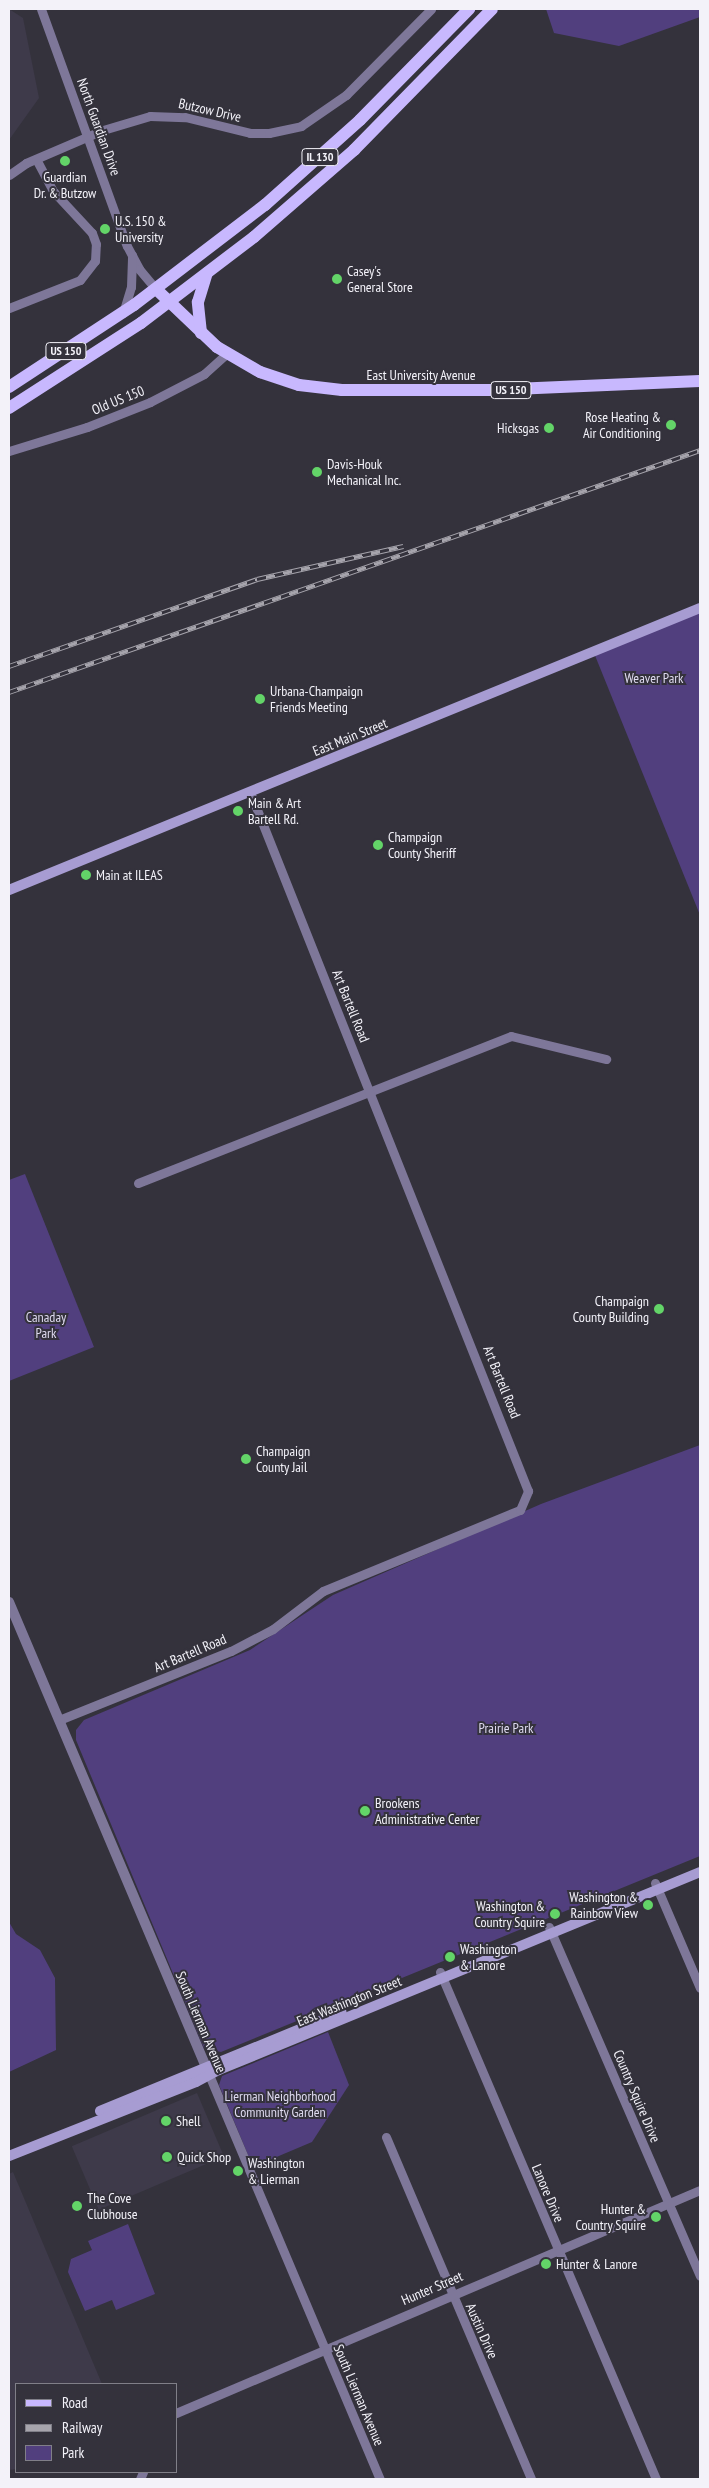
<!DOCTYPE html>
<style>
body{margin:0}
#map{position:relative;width:709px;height:2488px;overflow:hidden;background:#34323c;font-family:"PT Sans Narrow",sans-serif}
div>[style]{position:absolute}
.built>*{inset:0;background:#3e3a4a;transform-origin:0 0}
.green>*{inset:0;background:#513f7e}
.minor>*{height:9px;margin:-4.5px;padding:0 4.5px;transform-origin:4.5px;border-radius:4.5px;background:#7e7799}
.tertiary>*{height:10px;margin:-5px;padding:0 5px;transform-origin:5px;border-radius:5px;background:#7e7799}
.secondary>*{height:10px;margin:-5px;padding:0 5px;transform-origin:5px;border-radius:5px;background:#a79cd2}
.primary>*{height:12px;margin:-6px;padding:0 6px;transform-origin:6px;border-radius:6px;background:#c8b8fe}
.rail>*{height:5px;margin-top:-2.5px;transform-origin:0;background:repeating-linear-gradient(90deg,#34323c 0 9px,#a6a4ac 0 18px);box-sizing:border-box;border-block:1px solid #a6a4ac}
.dots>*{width:14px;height:14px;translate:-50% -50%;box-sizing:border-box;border:2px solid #34323c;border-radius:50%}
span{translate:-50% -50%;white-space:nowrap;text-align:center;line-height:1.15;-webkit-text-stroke:4px #34323c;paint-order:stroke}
.shield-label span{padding:1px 4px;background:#34323c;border:1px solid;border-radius:4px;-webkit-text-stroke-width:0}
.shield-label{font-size:12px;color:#f3f2f9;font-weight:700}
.street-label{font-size:14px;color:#f3f2f9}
.poi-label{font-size:14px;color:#f3f2f9}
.left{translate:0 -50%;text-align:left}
.right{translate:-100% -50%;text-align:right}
.park-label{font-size:14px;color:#dfdbf0}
.frame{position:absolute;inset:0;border:10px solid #f3f2f9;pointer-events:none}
.legend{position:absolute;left:15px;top:2383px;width:162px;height:90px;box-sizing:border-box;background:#34323c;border:1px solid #807f88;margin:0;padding:6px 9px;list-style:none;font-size:15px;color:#f3f2f9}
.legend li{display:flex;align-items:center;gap:10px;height:25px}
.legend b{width:25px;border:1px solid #807f88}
</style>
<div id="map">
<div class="built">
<i style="clip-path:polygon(9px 9px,23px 18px,39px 98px,9px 140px)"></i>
<i style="left:197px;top:2093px;width:69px;height:136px;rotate:67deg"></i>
<i style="clip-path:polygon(13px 2172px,102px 2384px,16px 2384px,16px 2469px,9px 2470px,9px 2174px)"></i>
</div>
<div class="green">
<i style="clip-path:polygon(546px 9px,700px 9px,700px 17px,619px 46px,554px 33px)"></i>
<i style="clip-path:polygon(700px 609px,700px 915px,594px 653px)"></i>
<i style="clip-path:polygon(25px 1174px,94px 1347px,9px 1381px,9px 1180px)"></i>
<i style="clip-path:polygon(700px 1445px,700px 1856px,221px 2052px,204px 2048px,76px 1740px,76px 1730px,84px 1720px,250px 1650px,333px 1595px,541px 1504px)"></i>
<i style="clip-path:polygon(9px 1922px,16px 1934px,40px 1950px,55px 1978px,56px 2050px,9px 2072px)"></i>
<i style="clip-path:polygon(328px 2032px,349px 2085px,312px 2142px,253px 2167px,219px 2085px,222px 2076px)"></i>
<i style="clip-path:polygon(128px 2224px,155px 2294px,116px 2310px,112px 2300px,85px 2311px,68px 2272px,71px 2259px,92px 2250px,88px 2241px)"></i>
</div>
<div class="minor">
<i style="left:41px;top:9px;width:252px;rotate:70.1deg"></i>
<i style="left:127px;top:246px;width:26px;rotate:62deg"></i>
<i style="left:139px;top:269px;width:26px;rotate:50deg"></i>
<i style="left:9px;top:175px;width:21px;rotate:-35deg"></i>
<i style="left:26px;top:163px;width:84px;rotate:-23.2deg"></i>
<i style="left:103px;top:130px;width:49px;rotate:-16.6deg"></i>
<i style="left:150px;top:116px;width:35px;rotate:2deg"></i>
<i style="left:185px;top:117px;width:67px;rotate:13.8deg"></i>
<i style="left:250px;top:133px;width:19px"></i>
<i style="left:269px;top:133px;width:33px;rotate:-12deg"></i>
<i style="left:301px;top:126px;width:55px;rotate:-34.6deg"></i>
<i style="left:346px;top:95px;width:121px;rotate:-45.3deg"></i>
<i style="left:9px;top:308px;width:76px;rotate:-21.5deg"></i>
<i style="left:80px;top:280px;width:24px;rotate:-52deg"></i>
<i style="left:95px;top:261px;width:17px;rotate:-87deg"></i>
<i style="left:96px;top:244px;width:12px;rotate:-110deg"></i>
<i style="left:92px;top:233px;width:57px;rotate:-132.9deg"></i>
<i style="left:53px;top:191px;width:36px;rotate:-118deg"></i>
<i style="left:123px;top:313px;width:27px;rotate:-73deg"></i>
<i style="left:131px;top:287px;width:32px;rotate:-88deg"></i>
<i style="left:9px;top:451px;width:82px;rotate:-17.1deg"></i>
<i style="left:87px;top:427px;width:68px;rotate:-21.6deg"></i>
<i style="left:150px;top:402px;width:61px;rotate:-27.4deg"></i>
<i style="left:204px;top:374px;width:31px;rotate:-42deg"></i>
<i style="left:138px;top:1183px;width:401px;rotate:-21.5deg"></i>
<i style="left:511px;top:1036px;width:98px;rotate:13.6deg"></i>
<i style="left:59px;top:1720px;width:185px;rotate:-21.9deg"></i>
<i style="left:231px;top:1651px;width:47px;rotate:-27.6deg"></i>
<i style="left:273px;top:1629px;width:63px;rotate:-37.2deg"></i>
<i style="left:323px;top:1591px;width:213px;rotate:-22.4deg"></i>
<i style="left:520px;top:1510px;width:21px;rotate:-67deg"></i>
<i style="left:528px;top:1491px;width:752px;rotate:-111.69deg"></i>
<i style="left:655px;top:1883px;width:114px;rotate:66.8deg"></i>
<i style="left:549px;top:1927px;width:380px;rotate:66.6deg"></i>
<i style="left:440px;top:1972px;width:551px;rotate:66.92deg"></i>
<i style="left:207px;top:2070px;width:444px;rotate:67.1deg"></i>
<i style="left:386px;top:2137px;width:371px;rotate:67deg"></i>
<i style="left:176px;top:2413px;width:569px;rotate:-23.05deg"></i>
<i style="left:140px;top:2479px;width:8px;rotate:-67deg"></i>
</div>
<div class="tertiary">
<i style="left:9px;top:1602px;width:505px;rotate:67.04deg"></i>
</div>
<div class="secondary">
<i style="left:9px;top:890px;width:746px;rotate:-22.2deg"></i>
<i style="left:100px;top:2111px;width:261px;rotate:-22.3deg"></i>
<i style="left:9px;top:2156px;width:201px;rotate:-21.6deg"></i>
<i style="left:196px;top:2082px;width:26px;rotate:-28deg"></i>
<i style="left:219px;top:2070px;width:520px;rotate:-22.37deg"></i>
</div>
<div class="primary">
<i style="left:156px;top:289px;width:84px;rotate:43.6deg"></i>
<i style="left:217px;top:347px;width:50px;rotate:30.2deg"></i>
<i style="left:260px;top:372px;width:41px;rotate:18.4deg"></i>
<i style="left:299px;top:385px;width:43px;rotate:6.6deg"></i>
<i style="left:342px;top:390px;width:150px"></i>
<i style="left:492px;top:390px;width:208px;rotate:-2.5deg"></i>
<i style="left:201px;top:333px;width:31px;rotate:-96deg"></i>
<i style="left:198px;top:302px;width:30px;rotate:-73deg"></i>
<i style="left:9px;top:387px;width:149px;rotate:-33.3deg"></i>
<i style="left:134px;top:305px;width:165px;rotate:-37.4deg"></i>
<i style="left:265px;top:205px;width:127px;rotate:-41.8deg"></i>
<i style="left:360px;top:120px;width:156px;rotate:-45.5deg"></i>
<i style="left:9px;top:408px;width:157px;rotate:-32.8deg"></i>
<i style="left:141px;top:323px;width:142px;rotate:-37.3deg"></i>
<i style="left:254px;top:237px;width:133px;rotate:-41deg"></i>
<i style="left:354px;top:150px;width:197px;rotate:-45.6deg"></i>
</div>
<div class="rail">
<i style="left:9px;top:666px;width:263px;rotate:-19.3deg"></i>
<i style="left:257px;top:579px;width:150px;rotate:-12.7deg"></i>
<i style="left:9px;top:692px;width:732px;rotate:-19.3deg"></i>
</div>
<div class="dots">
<i style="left:65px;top:161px;background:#63d468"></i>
<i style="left:105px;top:229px;background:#63d468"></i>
<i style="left:337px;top:279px;background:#63d468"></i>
<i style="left:671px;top:425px;background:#63d468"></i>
<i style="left:549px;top:428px;background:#63d468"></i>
<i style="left:317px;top:472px;background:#63d468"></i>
<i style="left:260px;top:699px;background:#63d468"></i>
<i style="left:238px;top:811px;background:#63d468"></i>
<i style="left:378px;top:845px;background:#63d468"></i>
<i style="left:86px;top:875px;background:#63d468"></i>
<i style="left:659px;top:1309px;background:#63d468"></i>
<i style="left:246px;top:1459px;background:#63d468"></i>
<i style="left:365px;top:1811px;background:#63d468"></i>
<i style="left:648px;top:1905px;background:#63d468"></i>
<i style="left:555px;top:1914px;background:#63d468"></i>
<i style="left:450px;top:1957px;background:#63d468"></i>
<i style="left:166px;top:2121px;background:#63d468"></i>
<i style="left:167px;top:2157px;background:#63d468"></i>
<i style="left:238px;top:2171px;background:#63d468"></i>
<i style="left:77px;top:2206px;background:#63d468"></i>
<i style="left:656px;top:2217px;background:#63d468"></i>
<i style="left:546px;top:2264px;background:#63d468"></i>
</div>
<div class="shield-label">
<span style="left:320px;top:157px">IL 130</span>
<span style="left:66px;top:351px">US 150</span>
<span style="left:511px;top:390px">US 150</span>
</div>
<div class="street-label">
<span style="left:210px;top:110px;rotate:13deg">Butzow Drive</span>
<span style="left:99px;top:127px;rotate:70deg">North Guardian Drive</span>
<span style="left:421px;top:375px">East University Avenue</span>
<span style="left:118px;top:400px;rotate:-22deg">Old US 150</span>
<span style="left:350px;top:737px;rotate:-22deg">East Main Street</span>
<span style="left:351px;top:1006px;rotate:68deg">Art Bartell Road</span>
<span style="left:502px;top:1382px;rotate:68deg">Art Bartell Road</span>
<span style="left:190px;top:1653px;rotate:-23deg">Art Bartell Road</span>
<span style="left:349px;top:2001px;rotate:-22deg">East Washington Street</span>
<span style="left:201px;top:2022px;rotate:67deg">South Lierman Avenue</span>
<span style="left:637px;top:2096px;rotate:67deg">Country Squire Drive</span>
<span style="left:548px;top:2193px;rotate:67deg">Lanore Drive</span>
<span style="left:432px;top:2288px;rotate:-23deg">Hunter Street</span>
<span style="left:482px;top:2331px;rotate:66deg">Austin Drive</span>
<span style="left:359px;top:2395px;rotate:67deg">South Lierman Avenue</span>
</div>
<div class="poi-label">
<span style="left:65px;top:185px">Guardian<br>Dr. &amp; Butzow</span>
<span class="left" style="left:115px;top:229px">U.S. 150 &amp;<br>University</span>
<span class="left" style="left:347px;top:279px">Casey's<br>General Store</span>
<span class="right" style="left:661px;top:425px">Rose Heating &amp;<br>Air Conditioning</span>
<span class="right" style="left:539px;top:428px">Hicksgas</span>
<span class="left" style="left:327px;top:472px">Davis-Houk<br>Mechanical Inc.</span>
<span class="left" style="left:270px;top:699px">Urbana-Champaign<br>Friends Meeting</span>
<span class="left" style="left:248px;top:811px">Main &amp; Art<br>Bartell Rd.</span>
<span class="left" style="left:388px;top:845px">Champaign<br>County Sheriff</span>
<span class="left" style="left:96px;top:875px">Main at ILEAS</span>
<span class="right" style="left:649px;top:1309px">Champaign<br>County Building</span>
<span class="left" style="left:256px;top:1459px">Champaign<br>County Jail</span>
<span class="left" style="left:375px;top:1811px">Brookens<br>Administrative Center</span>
<span class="right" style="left:638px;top:1905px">Washington &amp;<br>Rainbow View</span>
<span class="right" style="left:545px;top:1914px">Washington &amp;<br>Country Squire</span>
<span class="left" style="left:460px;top:1957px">Washington<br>&amp; Lanore</span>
<span class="left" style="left:176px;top:2121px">Shell</span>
<span class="left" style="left:177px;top:2157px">Quick Shop</span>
<span class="left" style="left:248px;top:2171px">Washington<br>&amp; Lierman</span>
<span class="left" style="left:87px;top:2206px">The Cove<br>Clubhouse</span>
<span class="right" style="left:646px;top:2217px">Hunter &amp;<br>Country Squire</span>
<span class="left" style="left:556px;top:2264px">Hunter &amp; Lanore</span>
</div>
<div class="park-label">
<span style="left:654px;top:678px">Weaver Park</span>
<span style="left:46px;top:1325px">Canaday<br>Park</span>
<span style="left:506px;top:1728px">Prairie Park</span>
<span style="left:280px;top:2104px">Lierman Neighborhood<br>Community Garden</span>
</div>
<div class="frame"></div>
<ul class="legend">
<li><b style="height:6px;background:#c8b8fe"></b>Road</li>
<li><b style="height:6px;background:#a6a4ac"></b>Railway</li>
<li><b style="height:14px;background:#513f7e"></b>Park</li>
</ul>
</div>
